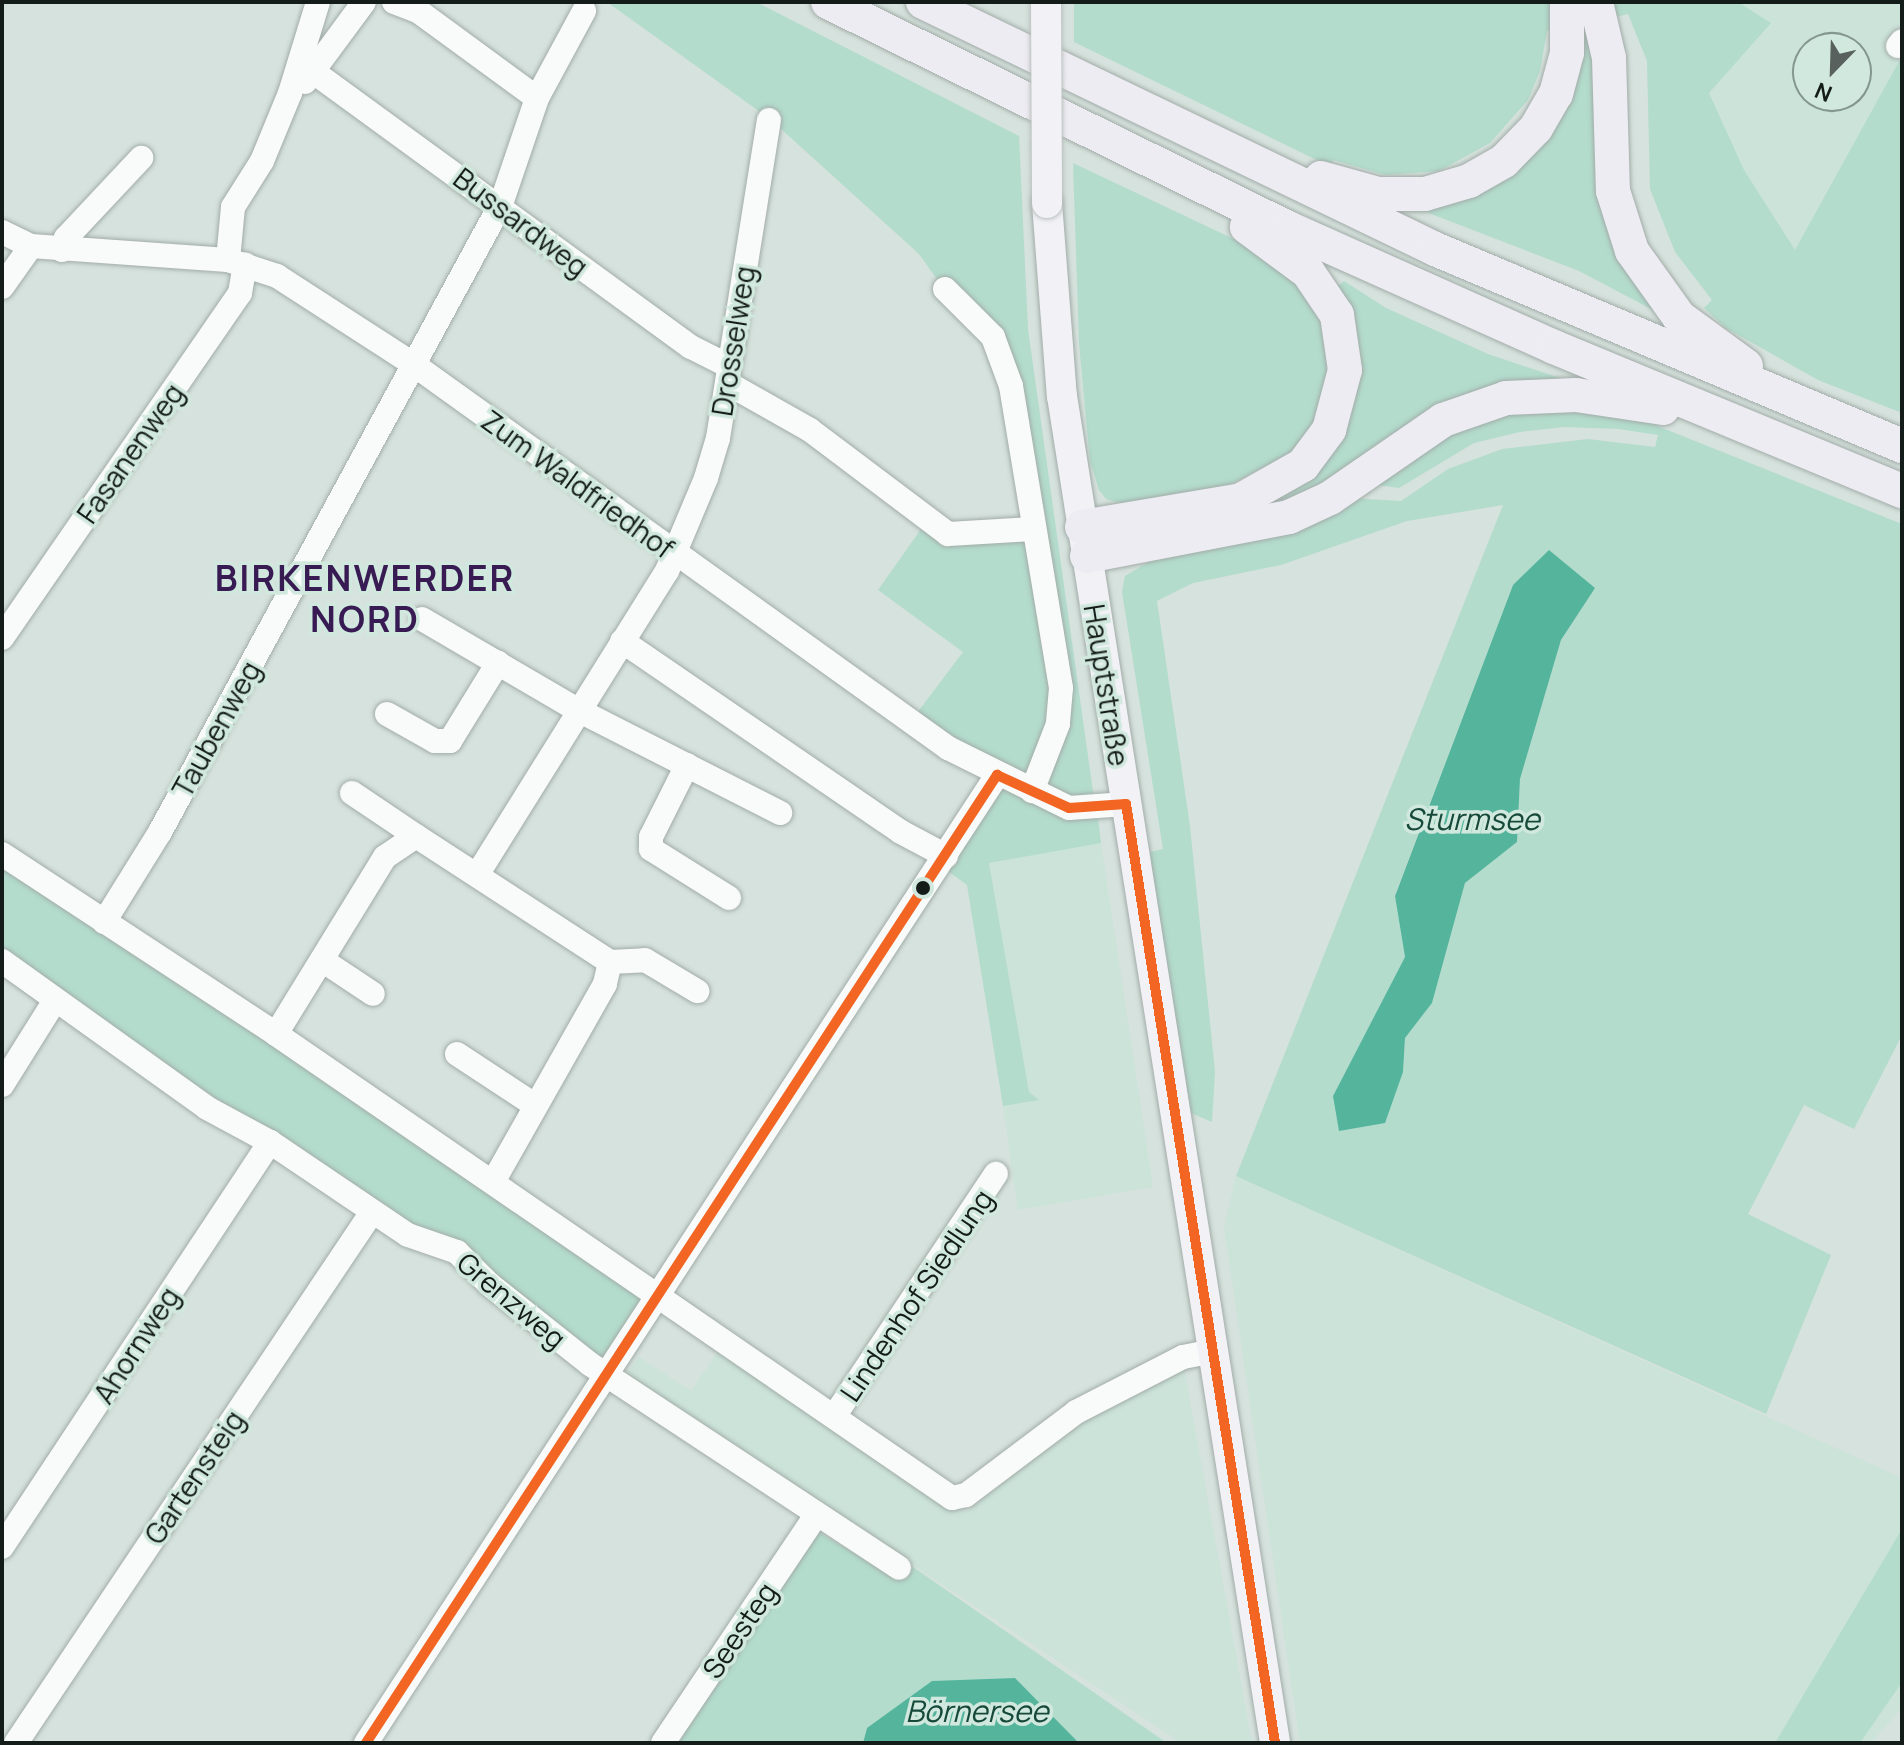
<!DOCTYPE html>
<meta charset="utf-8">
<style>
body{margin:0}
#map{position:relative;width:1904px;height:1745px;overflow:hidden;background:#d6e2dd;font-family:Manrope,sans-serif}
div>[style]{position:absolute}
.built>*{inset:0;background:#cbe3d9}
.green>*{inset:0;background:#b3dccd}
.water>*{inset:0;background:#54b59c}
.roads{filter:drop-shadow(0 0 2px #a2aca8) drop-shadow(0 0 2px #a2aca8)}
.minor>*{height:24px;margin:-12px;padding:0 12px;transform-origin:12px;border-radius:12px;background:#f9fbfa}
.major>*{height:30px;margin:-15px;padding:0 15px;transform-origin:15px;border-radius:15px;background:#f2f2f6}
.highway>*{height:34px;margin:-17px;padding:0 17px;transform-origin:17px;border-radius:17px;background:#eeecf3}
.bridges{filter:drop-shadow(0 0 2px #b9bfbc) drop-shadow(0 0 2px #b9bfbc)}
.major-bridge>*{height:30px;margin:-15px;padding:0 15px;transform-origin:15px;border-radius:15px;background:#f2f2f6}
.bus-1>*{height:10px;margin:-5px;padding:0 5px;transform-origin:5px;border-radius:5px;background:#f26522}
.dots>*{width:22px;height:22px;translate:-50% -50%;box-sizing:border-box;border:4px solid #d0e8de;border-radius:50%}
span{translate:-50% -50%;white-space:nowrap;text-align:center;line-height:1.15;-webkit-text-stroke:7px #d0e8de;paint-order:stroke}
.street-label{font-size:28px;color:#141c19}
.water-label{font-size:30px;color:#16493a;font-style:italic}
.district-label{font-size:36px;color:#391b54;font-weight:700;letter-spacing:2px}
.frame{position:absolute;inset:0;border:4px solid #141c19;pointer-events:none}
.north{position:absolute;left:1792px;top:32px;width:80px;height:80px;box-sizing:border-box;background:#d0e8de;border:2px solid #85968f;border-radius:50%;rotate:203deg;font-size:22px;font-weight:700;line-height:32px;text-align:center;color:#141c19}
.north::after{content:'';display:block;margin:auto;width:28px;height:36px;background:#58615e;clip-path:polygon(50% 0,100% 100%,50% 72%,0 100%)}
</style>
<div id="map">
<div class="built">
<i style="clip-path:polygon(evenodd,1738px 2px,1902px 2px,1902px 56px,1795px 250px,1744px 170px,1709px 93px,1771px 23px,1738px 2px,1808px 48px,1856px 48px,1856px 96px,1808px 96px,1808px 48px)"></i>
<i style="clip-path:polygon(1101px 843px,1153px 1187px,1018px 1210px,1003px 1106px,1038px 1100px,1029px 1092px,989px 863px)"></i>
<i style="clip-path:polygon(1236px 1176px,1902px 1478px,1902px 1708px,1871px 1743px,1300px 1743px,1224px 1227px)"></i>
<i style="clip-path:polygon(722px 1346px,967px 1512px,1074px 1426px,1184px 1368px,1252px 1743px,1182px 1743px,626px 1375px,639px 1357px,691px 1391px)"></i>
</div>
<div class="green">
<i style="clip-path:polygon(607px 2px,756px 2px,1019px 136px,1028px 329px,1095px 806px,1035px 790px,1056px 741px,1013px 386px,919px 254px,770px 119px)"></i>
<i style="clip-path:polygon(1074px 2px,1554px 2px,1557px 31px,1547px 31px,1540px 71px,1528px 100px,1490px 143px,1439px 171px,1386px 175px,1333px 160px,1331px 167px,1074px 42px)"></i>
<i style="clip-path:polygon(1579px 2px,1653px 310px,1579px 271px,1413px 207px,1503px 178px)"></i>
<i style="clip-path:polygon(1609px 2px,1738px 2px,1771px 23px,1709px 93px,1744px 170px,1795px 250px,1902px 56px,1902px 413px,1818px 380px,1726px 328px,1704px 308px,1712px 300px,1675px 252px,1650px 189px,1647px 61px,1628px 14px,1615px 17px)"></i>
<i style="clip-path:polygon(1073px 163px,1259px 251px,1298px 280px,1325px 322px,1331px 374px,1321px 416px,1297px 450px,1225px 487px,1124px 504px,1106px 499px,1099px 490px,1090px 461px,1079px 343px)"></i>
<i style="clip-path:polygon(1344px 281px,1386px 308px,1488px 354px,1572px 382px,1304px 497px,1264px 507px,1319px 467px,1336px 288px)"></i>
<i style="clip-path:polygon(evenodd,1557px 406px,1650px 423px,1902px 524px,1902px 1035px,1854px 1129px,1804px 1105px,1748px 1214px,1831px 1255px,1766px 1414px,1236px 1176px,1503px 505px,1407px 521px,1281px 565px,1193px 583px,1157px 601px,1190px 826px,1215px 1072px,1212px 1122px,1186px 1111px,1171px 1035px,1150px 852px,1163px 849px,1122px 592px,1125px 576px,1160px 555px,1350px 498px,1401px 501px,1448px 469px,1502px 449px,1588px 439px,1655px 447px,1658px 435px,1619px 429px,1564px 427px,1520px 432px,1474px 443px,1399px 488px,1371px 484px,1472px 421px,1557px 406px,1513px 585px,1594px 588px,1561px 640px,1520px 779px,1517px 842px,1465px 883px,1432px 1003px,1405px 1038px,1403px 1072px,1333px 1096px,1405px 957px,1395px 895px,1513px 585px)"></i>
<i style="clip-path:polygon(926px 522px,1031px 531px,1057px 674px,1031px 788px,911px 721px,963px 652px,878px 590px)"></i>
<i style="clip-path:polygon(998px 777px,1097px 809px,1101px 843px,989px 863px,1029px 1092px,1039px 1100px,1003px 1106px,967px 885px,941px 866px)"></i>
<i style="clip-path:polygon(2px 856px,654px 1299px,612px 1368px,160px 1062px,2px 947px)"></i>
<i style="clip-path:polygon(1902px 1529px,1902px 1682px,1860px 1743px,1775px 1743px)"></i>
<i style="clip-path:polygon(815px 1530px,875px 1566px,887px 1549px,1167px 1743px,1079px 1743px,1015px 1678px,867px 1728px,863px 1743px,669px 1743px)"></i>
</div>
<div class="water">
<i style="clip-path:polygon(1549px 550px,1595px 588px,1561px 640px,1520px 779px,1517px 842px,1465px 883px,1432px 1003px,1405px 1038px,1403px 1072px,1385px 1123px,1339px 1131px,1333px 1096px,1405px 957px,1395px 896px,1513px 585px)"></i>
<i style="clip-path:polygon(1015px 1678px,1079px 1743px,863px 1743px,867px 1728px,932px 1681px)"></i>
</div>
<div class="roads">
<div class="minor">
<i style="left:394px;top:2px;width:26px;rotate:21deg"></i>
<i style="left:418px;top:11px;width:147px;rotate:36.2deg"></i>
<i style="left:1898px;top:46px;width:6px;rotate:-51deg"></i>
<i style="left:315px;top:73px;width:465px;rotate:36.1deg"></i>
<i style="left:691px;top:347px;width:42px;rotate:26.6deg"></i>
<i style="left:305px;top:82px;width:99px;rotate:-53.6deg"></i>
<i style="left:2px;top:232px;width:32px;rotate:26deg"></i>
<i style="left:31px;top:246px;width:197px;rotate:4.1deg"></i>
<i style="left:228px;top:260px;width:52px;rotate:18.1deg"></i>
<i style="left:277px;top:276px;width:162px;rotate:32.9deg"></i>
<i style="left:413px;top:364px;width:659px;rotate:35.67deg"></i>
<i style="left:948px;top:748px;width:135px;rotate:26.4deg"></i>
<i style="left:1069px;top:808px;width:57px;rotate:-4deg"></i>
<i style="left:62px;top:250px;width:13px;rotate:-72deg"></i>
<i style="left:66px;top:238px;width:110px;rotate:-46.8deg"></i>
<i style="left:228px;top:260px;width:53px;rotate:-84.6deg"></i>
<i style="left:233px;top:207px;width:54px;rotate:-57.8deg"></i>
<i style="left:262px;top:161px;width:74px;rotate:-67.6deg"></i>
<i style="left:290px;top:93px;width:95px;rotate:-72.9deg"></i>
<i style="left:2px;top:287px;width:50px;rotate:-54.7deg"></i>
<i style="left:945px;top:289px;width:68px;rotate:45deg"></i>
<i style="left:993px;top:337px;width:52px;rotate:69.8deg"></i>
<i style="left:1011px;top:386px;width:306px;rotate:80.6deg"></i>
<i style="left:1061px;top:688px;width:36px;rotate:95deg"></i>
<i style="left:1058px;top:724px;width:72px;rotate:111.2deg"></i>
<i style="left:727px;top:383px;width:95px;rotate:29.5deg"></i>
<i style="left:810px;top:430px;width:173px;rotate:37deg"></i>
<i style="left:948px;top:534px;width:85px;rotate:-3.4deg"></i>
<i style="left:422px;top:619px;width:181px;rotate:30.3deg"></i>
<i style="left:578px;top:710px;width:227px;rotate:27deg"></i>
<i style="left:2px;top:638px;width:419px;rotate:-55.4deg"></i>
<i style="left:240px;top:293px;width:29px;rotate:-80deg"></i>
<i style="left:622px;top:641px;width:338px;rotate:34.4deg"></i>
<i style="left:901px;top:832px;width:51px;rotate:28.1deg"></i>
<i style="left:387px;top:714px;width:55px;rotate:29.4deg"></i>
<i style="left:435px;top:741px;width:15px"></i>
<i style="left:450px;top:741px;width:92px;rotate:-58.4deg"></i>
<i style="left:687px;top:765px;width:80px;rotate:116.6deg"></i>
<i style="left:651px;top:837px;width:12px;rotate:90deg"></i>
<i style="left:651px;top:849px;width:92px;rotate:32.1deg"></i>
<i style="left:352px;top:793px;width:77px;rotate:33.9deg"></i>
<i style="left:2px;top:854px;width:328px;rotate:33.3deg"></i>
<i style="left:276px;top:1034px;width:820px;rotate:34.47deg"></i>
<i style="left:952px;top:1498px;width:14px;rotate:-12deg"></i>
<i style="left:966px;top:1495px;width:138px;rotate:-37deg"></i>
<i style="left:1076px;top:1412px;width:120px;rotate:-27.2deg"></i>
<i style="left:1183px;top:1357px;width:32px;rotate:-11deg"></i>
<i style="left:477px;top:875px;width:358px;rotate:-58deg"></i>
<i style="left:667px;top:571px;width:101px;rotate:-67.2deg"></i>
<i style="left:706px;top:478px;width:42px;rotate:-73.3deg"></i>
<i style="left:718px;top:438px;width:322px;rotate:-80.9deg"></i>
<i style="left:104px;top:922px;width:106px;rotate:-58.1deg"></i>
<i style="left:160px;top:832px;width:715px;rotate:-61.5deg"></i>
<i style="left:501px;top:204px;width:112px;rotate:-71.2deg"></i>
<i style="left:537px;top:98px;width:99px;rotate:-61.6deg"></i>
<i style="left:322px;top:960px;width:61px;rotate:33.7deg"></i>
<i style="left:2px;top:961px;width:252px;rotate:35.6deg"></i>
<i style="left:207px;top:1108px;width:72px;rotate:28.4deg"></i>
<i style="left:270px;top:1142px;width:166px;rotate:34deg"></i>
<i style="left:408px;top:1235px;width:52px;rotate:19.1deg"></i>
<i style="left:457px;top:1252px;width:45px;rotate:45deg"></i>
<i style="left:489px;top:1284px;width:129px;rotate:38.4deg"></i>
<i style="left:590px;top:1364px;width:370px;rotate:33.4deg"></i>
<i style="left:610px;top:962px;width:35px;rotate:-3deg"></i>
<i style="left:645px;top:960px;width:61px;rotate:30.8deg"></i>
<i style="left:276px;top:1034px;width:208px;rotate:-58.4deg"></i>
<i style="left:385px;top:857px;width:37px;rotate:-34deg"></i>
<i style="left:416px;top:836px;width:231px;rotate:33deg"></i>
<i style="left:610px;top:962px;width:23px;rotate:103deg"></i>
<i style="left:605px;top:984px;width:227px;rotate:119.5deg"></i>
<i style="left:457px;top:1054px;width:91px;rotate:33.3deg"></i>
<i style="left:2px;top:1085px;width:98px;rotate:-57.9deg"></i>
<i style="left:835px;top:1415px;width:290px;rotate:-56.3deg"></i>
<i style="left:2px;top:1547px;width:486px;rotate:-56.5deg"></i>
<i style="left:16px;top:1743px;width:639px;rotate:-56.16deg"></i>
<i style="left:366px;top:1743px;width:1156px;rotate:-56.9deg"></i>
<i style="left:663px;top:1743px;width:272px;rotate:-56.1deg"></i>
</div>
<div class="major">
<i style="left:1047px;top:203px;width:194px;rotate:85.6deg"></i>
<i style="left:1062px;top:396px;width:1364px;rotate:81.01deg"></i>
</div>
<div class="highway">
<i style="left:828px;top:2px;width:513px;rotate:26.17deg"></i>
<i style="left:1288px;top:228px;width:291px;rotate:24.1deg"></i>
<i style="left:1554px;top:347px;width:377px;rotate:22.5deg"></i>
<i style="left:923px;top:2px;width:568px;rotate:25.75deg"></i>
<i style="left:1435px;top:249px;width:507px;rotate:22.87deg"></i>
<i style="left:1596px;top:2px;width:57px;rotate:76.9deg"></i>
<i style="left:1609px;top:58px;width:133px;rotate:88.3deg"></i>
<i style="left:1613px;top:191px;width:63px;rotate:72.4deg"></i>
<i style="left:1632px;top:251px;width:81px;rotate:54.5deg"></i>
<i style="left:1679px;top:317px;width:83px;rotate:36.2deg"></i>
<i style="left:1321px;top:178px;width:59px;rotate:15.7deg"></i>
<i style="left:1378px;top:194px;width:47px"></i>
<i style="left:1425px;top:194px;width:46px;rotate:-16.5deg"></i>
<i style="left:1469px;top:181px;width:40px;rotate:-29.7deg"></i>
<i style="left:1504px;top:161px;width:46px;rotate:-45.9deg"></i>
<i style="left:1536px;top:128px;width:39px;rotate:-60deg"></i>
<i style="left:1556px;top:94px;width:42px;rotate:-75deg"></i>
<i style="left:1567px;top:53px;width:51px;rotate:-90deg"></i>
<i style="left:1082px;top:527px;width:161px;rotate:-9.6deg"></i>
<i style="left:1241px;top:500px;width:71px;rotate:-29.4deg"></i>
<i style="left:1303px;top:465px;width:44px;rotate:-53.4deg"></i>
<i style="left:1329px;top:430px;width:62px;rotate:-75.1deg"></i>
<i style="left:1345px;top:370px;width:56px;rotate:-98.3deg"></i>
<i style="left:1337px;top:315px;width:52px;rotate:-124deg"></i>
<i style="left:1308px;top:272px;width:76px;rotate:-143.6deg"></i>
<i style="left:1087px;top:556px;width:206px;rotate:-10.9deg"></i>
<i style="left:1289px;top:517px;width:45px;rotate:-24.9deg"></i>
<i style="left:1330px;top:498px;width:137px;rotate:-34.6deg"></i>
<i style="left:1443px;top:420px;width:67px;rotate:-19.2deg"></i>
<i style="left:1506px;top:398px;width:70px;rotate:-2.5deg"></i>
<i style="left:1576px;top:395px;width:88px;rotate:8.5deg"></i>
</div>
</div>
<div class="bridges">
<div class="major-bridge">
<i style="left:1046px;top:2px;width:201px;rotate:89.7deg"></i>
</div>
</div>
<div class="bus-1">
<i style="left:997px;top:775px;width:79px;rotate:24.6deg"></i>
<i style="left:1069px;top:808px;width:57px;rotate:-4deg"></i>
<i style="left:1126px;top:804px;width:951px;rotate:80.98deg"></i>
<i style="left:366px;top:1743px;width:1156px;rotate:-56.9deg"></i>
</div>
<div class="dots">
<i style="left:923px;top:888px;background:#141c19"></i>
</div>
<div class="street-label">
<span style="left:521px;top:222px;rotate:37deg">Bussardweg</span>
<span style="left:733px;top:341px;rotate:-81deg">Drosselweg</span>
<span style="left:130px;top:453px;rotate:-55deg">Fasanenweg</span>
<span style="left:578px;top:484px;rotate:36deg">Zum Waldfriedhof</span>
<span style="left:1107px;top:685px;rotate:81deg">Hauptstraße</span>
<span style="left:216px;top:729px;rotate:-61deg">Taubenweg</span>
<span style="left:916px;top:1295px;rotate:-56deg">Lindenhof Siedlung</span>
<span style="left:512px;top:1300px;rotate:40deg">Grenzweg</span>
<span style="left:136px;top:1345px;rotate:-57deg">Ahornweg</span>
<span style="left:194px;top:1477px;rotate:-56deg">Gartensteig</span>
<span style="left:739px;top:1630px;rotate:-56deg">Seesteg</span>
</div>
<div class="water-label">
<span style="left:1472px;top:819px">Sturmsee</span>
<span style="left:977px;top:1711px">Börnersee</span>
</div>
<div class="district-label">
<span style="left:365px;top:598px">BIRKENWERDER<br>NORD</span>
</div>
<div class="frame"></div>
<div class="north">N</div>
</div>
